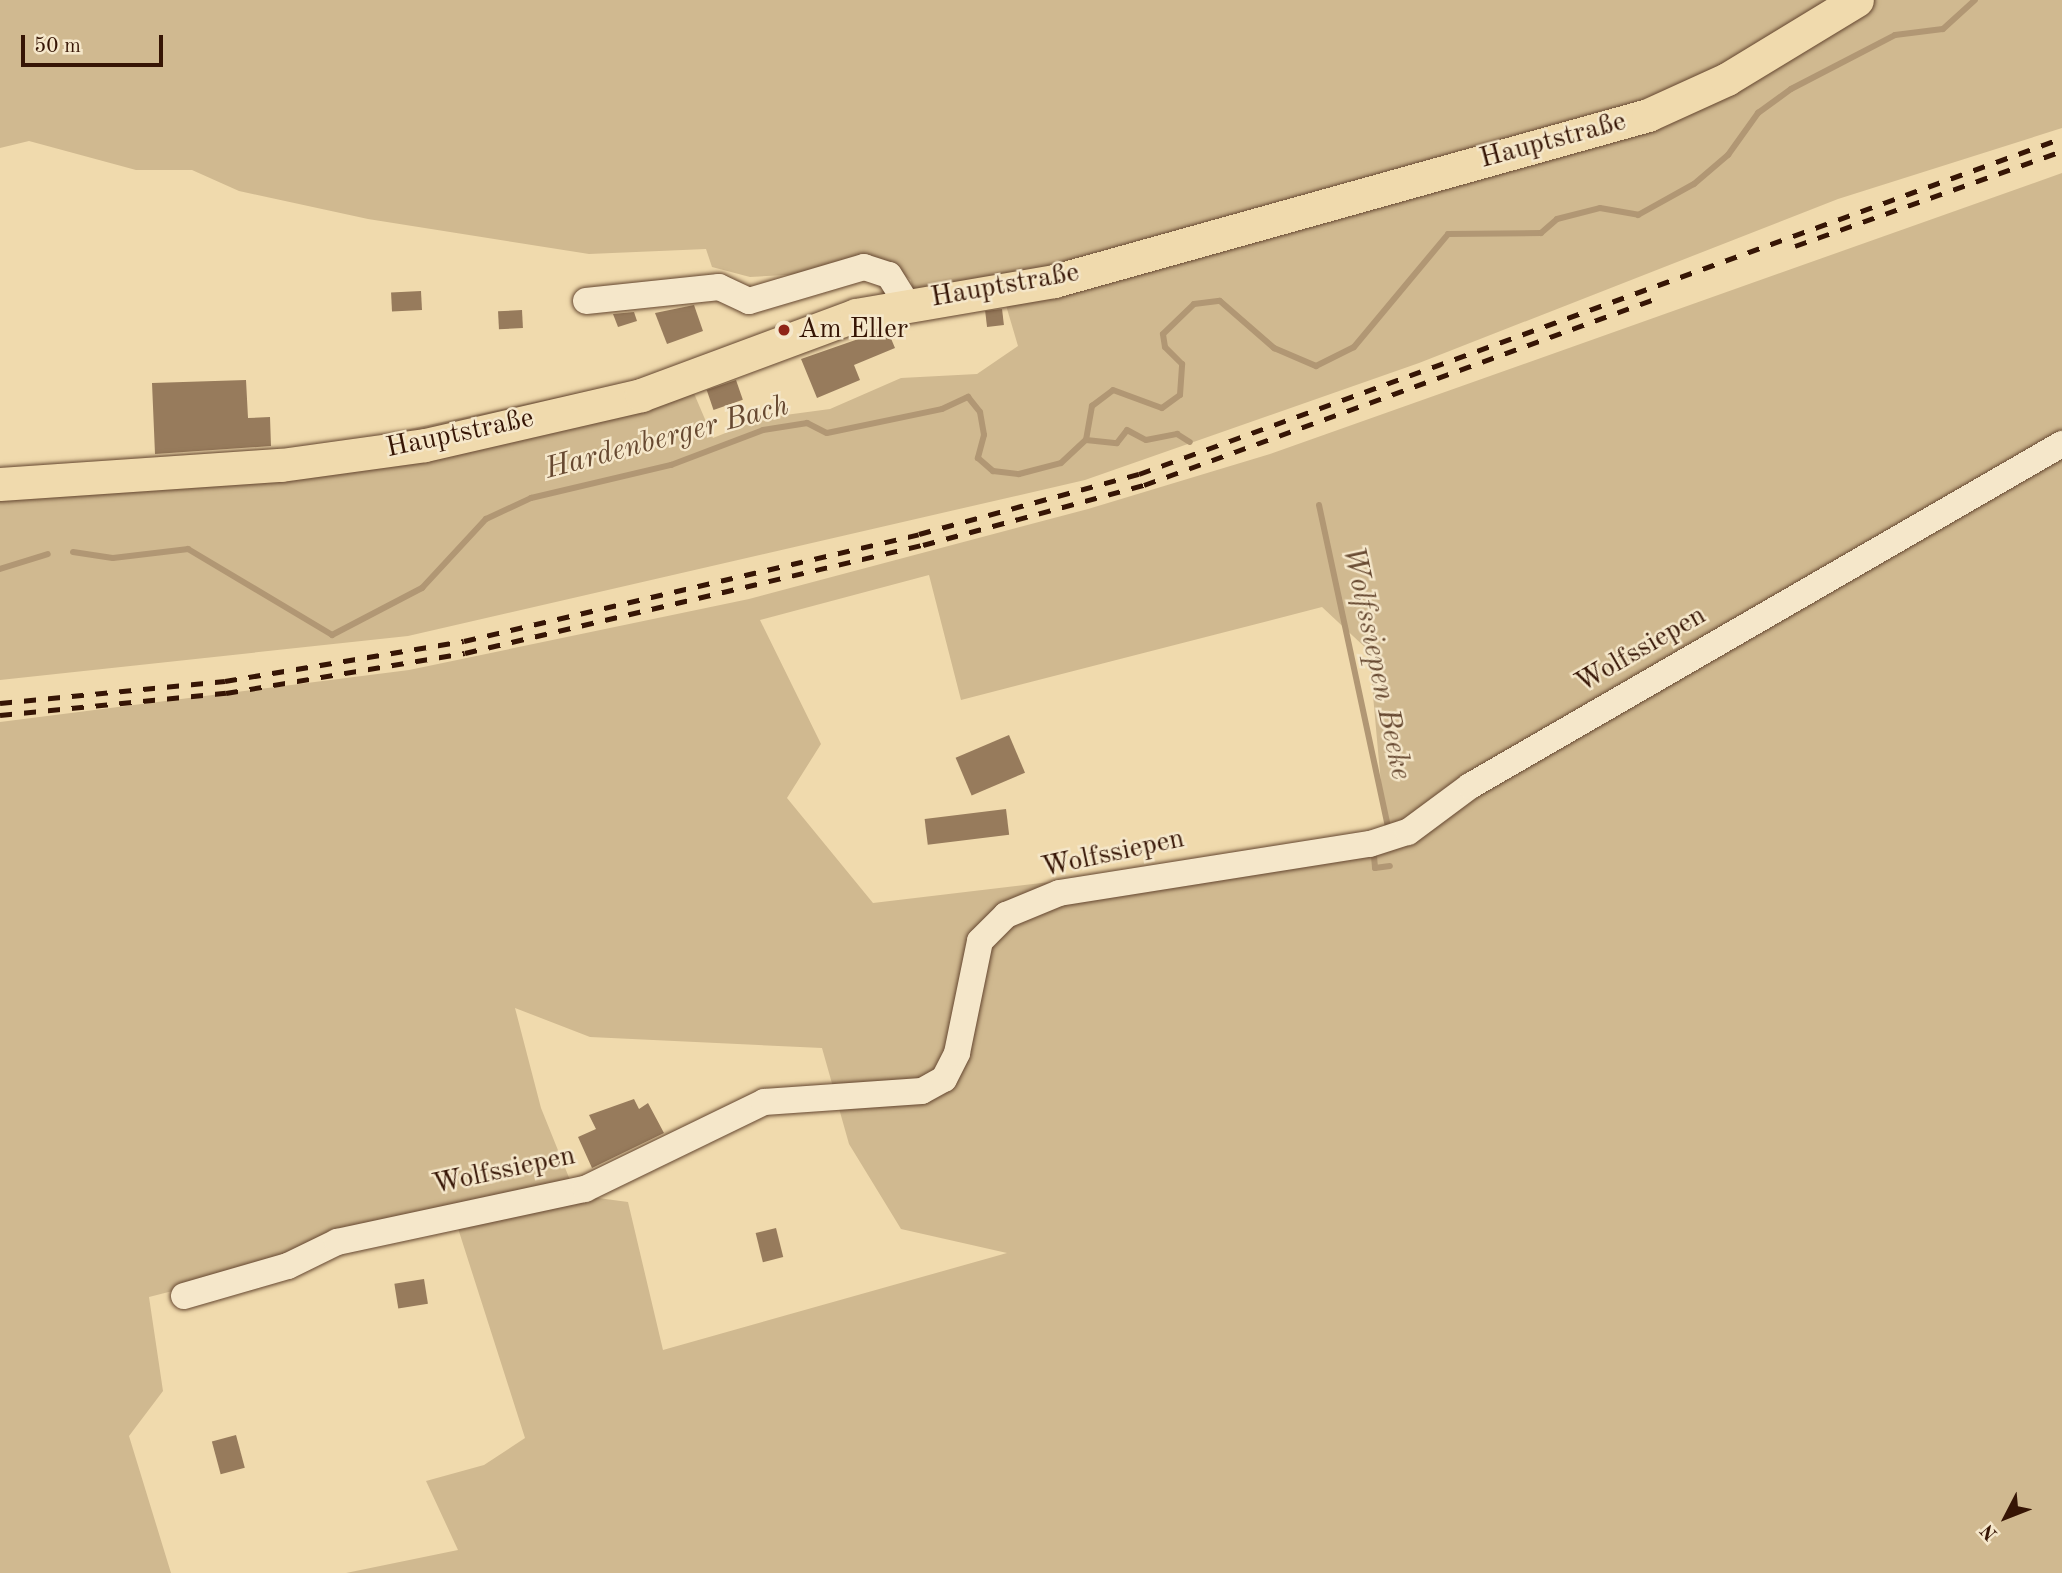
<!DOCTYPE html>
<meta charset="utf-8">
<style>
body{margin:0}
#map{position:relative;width:2062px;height:1573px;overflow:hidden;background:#f0daad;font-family:"Old Standard TT",serif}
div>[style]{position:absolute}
.green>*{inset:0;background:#d0b990}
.stream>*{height:6px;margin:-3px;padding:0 3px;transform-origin:3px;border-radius:3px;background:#b19774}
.building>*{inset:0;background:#977b5c;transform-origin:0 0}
.roads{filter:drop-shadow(0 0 2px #64462f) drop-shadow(0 0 2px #64462f)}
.minor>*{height:26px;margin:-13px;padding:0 13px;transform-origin:13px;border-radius:13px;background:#f5e7ca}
.major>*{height:33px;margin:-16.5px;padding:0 16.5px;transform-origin:16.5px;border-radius:16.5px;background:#f0daad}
.rail>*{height:5px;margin-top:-2.5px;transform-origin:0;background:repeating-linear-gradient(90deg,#361505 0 12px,transparent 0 24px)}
.dots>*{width:19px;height:19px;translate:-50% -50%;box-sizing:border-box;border:4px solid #f5e7ca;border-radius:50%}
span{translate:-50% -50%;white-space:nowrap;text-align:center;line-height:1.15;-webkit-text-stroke:5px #f5e7ca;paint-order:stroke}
.street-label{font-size:28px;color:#361505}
.poi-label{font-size:28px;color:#361505}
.left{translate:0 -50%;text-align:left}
.water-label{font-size:30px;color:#674931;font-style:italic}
.north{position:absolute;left:1971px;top:1482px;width:70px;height:70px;-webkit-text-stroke:5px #f5e7ca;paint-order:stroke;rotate:228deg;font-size:19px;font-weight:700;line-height:28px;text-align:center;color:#361505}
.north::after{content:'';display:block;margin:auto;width:24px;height:32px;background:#361505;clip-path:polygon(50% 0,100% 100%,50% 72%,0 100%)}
.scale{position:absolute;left:21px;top:35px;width:142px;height:32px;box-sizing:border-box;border:4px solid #361505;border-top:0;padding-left:9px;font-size:21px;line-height:24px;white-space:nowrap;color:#361505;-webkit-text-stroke:5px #f5e7ca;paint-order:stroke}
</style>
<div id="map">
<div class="green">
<i style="clip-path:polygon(0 0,2062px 0,2062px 128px,1838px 199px,1419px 363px,1085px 480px,408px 636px,0 680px,0 474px,284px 456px,684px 370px,713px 438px,763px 418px,830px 409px,901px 378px,977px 374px,1018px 346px,1005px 302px,915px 308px,911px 280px,895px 269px,750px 277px,712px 267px,706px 249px,589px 254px,368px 219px,239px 191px,192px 170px,136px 170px,29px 141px,0 148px)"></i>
<i style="clip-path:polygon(evenodd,2062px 173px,2062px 434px,1406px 822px,1385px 828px,1369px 651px,1322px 607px,961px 700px,929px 575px,760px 620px,821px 744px,787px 798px,873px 903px,1050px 882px,1030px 893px,1404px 841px,1474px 791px,2062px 450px,2062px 1573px,346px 1573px,458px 1550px,426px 1481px,484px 1465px,525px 1438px,455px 1219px,149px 1297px,163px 1391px,129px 1436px,171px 1573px,0 1573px,0 722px,409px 670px,749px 599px,1088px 509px,1270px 454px,2062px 173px,515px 1008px,590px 1037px,822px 1048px,849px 1144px,901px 1229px,1007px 1253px,663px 1350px,628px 1202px,576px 1195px,541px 1108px,515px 1008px)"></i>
</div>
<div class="stream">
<i style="left:1086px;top:440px;width:31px;rotate:6deg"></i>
<i style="left:1117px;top:443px;width:16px;rotate:-52deg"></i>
<i style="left:1127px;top:430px;width:21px;rotate:28deg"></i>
<i style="left:1146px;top:440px;width:32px;rotate:-11deg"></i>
<i style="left:1177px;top:434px;width:15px;rotate:32deg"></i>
<i style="left:1319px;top:505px;width:333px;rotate:77.9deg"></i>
<i style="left:73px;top:552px;width:40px;rotate:8.5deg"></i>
<i style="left:113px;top:558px;width:76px;rotate:-6.8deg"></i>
<i style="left:188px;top:549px;width:168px;rotate:30.8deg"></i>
<i style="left:332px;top:635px;width:102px;rotate:-27.6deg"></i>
<i style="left:422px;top:588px;width:94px;rotate:-47.2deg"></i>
<i style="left:486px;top:519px;width:50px;rotate:-25deg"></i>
<i style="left:531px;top:498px;width:144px;rotate:-13.3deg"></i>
<i style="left:671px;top:465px;width:98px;rotate:-20.8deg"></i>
<i style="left:763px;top:430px;width:45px;rotate:-9deg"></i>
<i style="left:807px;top:423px;width:22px;rotate:27deg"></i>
<i style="left:827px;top:433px;width:117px;rotate:-11.8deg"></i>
<i style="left:942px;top:409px;width:29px;rotate:-25deg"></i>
<i style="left:968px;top:397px;width:19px;rotate:51deg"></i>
<i style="left:980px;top:412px;width:23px;rotate:80deg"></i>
<i style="left:984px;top:435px;width:24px;rotate:105deg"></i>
<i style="left:978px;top:458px;width:20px;rotate:41deg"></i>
<i style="left:993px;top:471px;width:26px;rotate:7deg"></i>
<i style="left:1019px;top:474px;width:43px;rotate:-14.7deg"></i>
<i style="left:1061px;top:463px;width:34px;rotate:-43deg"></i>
<i style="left:1086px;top:440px;width:35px;rotate:-80deg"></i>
<i style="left:1092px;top:406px;width:26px;rotate:-37deg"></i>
<i style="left:1113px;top:390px;width:52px;rotate:20.2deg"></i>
<i style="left:1162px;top:408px;width:22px;rotate:-36deg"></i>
<i style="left:1180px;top:395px;width:31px;rotate:-86deg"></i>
<i style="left:1182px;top:364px;width:24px;rotate:-135deg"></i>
<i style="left:1165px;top:347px;width:13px;rotate:-99deg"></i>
<i style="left:1163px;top:334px;width:43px;rotate:-44.1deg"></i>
<i style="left:1194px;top:304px;width:26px;rotate:-7deg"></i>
<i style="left:1220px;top:301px;width:72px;rotate:41deg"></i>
<i style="left:1274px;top:348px;width:46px;rotate:23.2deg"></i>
<i style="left:1316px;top:366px;width:42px;rotate:-26.6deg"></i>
<i style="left:1354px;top:347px;width:147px;rotate:-50.2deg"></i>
<i style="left:1448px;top:234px;width:93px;rotate:-0.6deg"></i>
<i style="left:1541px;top:233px;width:21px;rotate:-41deg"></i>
<i style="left:1557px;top:219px;width:44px;rotate:-14.3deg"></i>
<i style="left:1600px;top:208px;width:39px;rotate:10deg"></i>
<i style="left:1638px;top:215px;width:64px;rotate:-29deg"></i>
<i style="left:1694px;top:184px;width:45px;rotate:-40.5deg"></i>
<i style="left:1728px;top:155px;width:52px;rotate:-54.5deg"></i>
<i style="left:1758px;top:113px;width:41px;rotate:-36deg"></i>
<i style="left:1791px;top:89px;width:117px;rotate:-27.4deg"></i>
<i style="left:1895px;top:35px;width:48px;rotate:-7.1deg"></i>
<i style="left:1943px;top:29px;width:43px;rotate:-42.2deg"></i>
<i style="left:0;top:569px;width:50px;rotate:-17.4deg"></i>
<i style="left:1374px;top:856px;width:12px;rotate:85deg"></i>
<i style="left:1375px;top:868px;width:15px;rotate:-8deg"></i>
</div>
<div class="building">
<i style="left:421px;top:291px;width:19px;height:30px;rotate:87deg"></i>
<i style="clip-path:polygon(694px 305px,703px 331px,667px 344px,655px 313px)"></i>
<i style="left:1002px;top:309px;width:16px;height:17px;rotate:83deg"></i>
<i style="left:522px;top:310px;width:18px;height:24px;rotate:87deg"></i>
<i style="clip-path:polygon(634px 312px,637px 321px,618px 327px,613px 314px)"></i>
<i style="clip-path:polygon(887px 329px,895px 348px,854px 365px,860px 380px,817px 398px,801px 359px)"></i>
<i style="clip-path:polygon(246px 380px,248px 418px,270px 417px,271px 446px,155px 454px,152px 383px)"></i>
<i style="left:736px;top:380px;width:21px;height:31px;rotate:71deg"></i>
<i style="left:1009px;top:735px;width:41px;height:58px;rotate:67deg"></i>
<i style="left:1006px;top:809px;width:26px;height:82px;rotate:83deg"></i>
<i style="clip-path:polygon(634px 1099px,639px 1109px,648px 1103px,664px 1133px,592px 1168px,578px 1137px,596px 1129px,589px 1115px)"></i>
<i style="left:776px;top:1228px;width:30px;height:21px;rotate:76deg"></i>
<i style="left:424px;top:1279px;width:25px;height:30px;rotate:81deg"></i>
<i style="left:236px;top:1435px;width:34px;height:25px;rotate:75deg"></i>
</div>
<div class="roads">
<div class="minor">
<i style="left:586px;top:301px;width:134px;rotate:-6deg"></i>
<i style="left:719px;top:287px;width:33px;rotate:25deg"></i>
<i style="left:749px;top:301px;width:120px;rotate:-16.5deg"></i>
<i style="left:864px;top:267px;width:26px;rotate:18deg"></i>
<i style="left:889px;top:275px;width:32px;rotate:58deg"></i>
<i style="left:184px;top:1296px;width:108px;rotate:-16.1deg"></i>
<i style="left:288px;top:1266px;width:55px;rotate:-26.1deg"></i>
<i style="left:337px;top:1242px;width:254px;rotate:-12.1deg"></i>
<i style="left:585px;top:1189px;width:199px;rotate:-25.9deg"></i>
<i style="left:764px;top:1102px;width:158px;rotate:-4deg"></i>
<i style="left:922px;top:1091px;width:25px;rotate:-29deg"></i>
<i style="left:944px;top:1079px;width:29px;rotate:-63deg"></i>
<i style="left:957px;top:1053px;width:114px;rotate:-78.4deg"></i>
<i style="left:980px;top:941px;width:37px;rotate:-45deg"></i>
<i style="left:1006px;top:915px;width:57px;rotate:-22.5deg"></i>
<i style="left:1059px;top:893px;width:315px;rotate:-9deg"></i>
<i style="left:1370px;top:844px;width:40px;rotate:-18deg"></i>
<i style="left:1408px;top:832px;width:77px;rotate:-36.6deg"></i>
<i style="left:1470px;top:786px;width:684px;rotate:-30.02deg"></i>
</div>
<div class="major">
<i style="left:0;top:484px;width:282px;rotate:-3.9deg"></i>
<i style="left:281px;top:465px;width:145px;rotate:-7.9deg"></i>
<i style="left:425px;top:445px;width:222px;rotate:-13deg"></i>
<i style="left:641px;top:395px;width:229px;rotate:-20.4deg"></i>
<i style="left:856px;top:315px;width:201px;rotate:-9.7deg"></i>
<i style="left:1054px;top:281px;width:617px;rotate:-15.61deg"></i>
<i style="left:1648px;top:115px;width:87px;rotate:-24.5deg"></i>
<i style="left:1727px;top:79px;width:152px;rotate:-31.3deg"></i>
</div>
</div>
<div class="rail">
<i style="left:1795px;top:246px;width:283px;rotate:-19.6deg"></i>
<i style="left:0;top:703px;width:226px;rotate:-5.6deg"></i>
<i style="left:225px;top:681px;width:242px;rotate:-9.5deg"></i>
<i style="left:464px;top:641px;width:467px;rotate:-13.2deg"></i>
<i style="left:919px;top:534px;width:228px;rotate:-15.3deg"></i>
<i style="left:1139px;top:474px;width:982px;rotate:-20deg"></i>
<i style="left:0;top:715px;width:227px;rotate:-5.6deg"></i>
<i style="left:226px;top:693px;width:242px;rotate:-9.5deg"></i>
<i style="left:465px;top:653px;width:471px;rotate:-13.3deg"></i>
<i style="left:923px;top:545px;width:229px;rotate:-15.2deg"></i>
<i style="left:1144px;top:485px;width:549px;rotate:-20.02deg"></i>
</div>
<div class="dots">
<i style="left:784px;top:330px;background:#8f2418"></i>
</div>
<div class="street-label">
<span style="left:1553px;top:141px;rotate:-15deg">Hauptstraße</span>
<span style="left:1005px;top:286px;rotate:-10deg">Hauptstraße</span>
<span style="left:460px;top:434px;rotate:-12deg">Hauptstraße</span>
<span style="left:1641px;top:650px;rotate:-30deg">Wolfssiepen</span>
<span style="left:1113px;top:854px;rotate:-12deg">Wolfssiepen</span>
<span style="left:504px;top:1171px;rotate:-12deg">Wolfssiepen</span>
</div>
<div class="poi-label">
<span class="left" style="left:798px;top:330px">Am Eller</span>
</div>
<div class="water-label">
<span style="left:667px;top:438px;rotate:-15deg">Hardenberger Bach</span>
<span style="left:1376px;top:663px;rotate:78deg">Wolfssiepen Beeke</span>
</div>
<div class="north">N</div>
<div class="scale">50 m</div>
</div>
